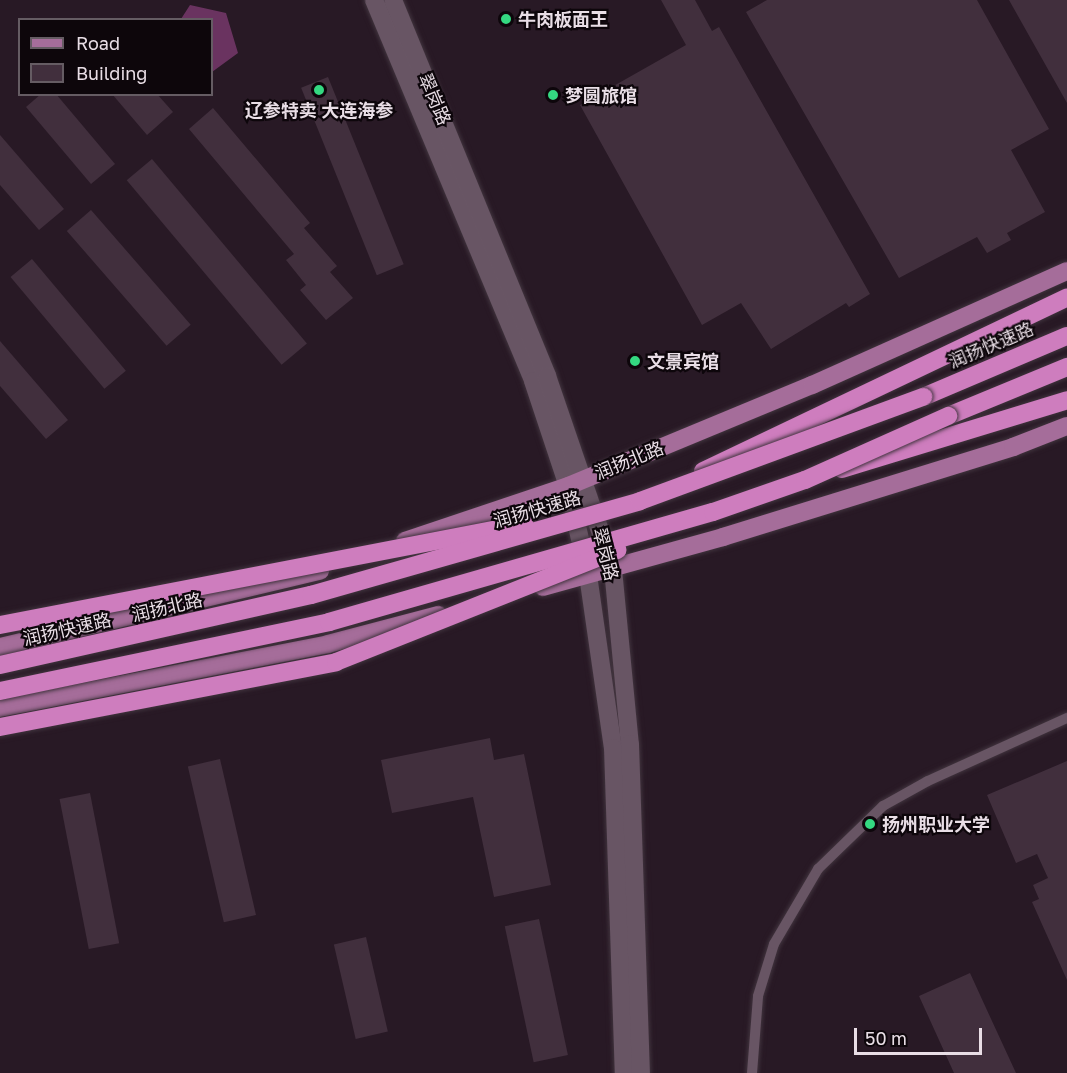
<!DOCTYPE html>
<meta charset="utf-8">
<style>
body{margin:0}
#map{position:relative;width:1067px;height:1073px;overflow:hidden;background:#281925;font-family:"Golos Text","Noto Sans SC",sans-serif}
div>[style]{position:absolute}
.water>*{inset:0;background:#6a3360}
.building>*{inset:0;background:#412f3d;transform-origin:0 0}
.roads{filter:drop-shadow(0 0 2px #41343e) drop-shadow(0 0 2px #41343e)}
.lane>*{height:10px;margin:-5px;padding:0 5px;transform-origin:5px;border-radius:5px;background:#685564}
.secondary>*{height:18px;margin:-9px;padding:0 9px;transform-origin:9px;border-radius:9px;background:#685564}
.primary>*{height:18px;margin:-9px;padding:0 9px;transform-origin:9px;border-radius:9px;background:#a56d9a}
.highway>*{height:18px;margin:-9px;padding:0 9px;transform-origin:9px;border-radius:9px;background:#ce7dbe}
.bridges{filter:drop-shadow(0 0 2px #41343e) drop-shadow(0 0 2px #41343e)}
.highway-bridge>*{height:18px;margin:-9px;padding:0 9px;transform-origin:9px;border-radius:9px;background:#ce7dbe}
.dots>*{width:16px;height:16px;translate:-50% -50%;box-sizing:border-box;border:3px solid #0d060b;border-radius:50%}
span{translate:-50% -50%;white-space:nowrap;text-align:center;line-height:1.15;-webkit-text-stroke:4.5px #0d060b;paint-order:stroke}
.poi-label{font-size:18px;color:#e9dee6;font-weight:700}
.left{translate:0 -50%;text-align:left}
.street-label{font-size:18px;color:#e9dee6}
.legend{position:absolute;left:18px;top:18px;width:195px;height:78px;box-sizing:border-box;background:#0d060b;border:2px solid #655c63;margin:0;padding:8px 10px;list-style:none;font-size:18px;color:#e9dee6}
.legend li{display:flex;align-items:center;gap:12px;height:30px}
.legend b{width:30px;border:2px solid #655c63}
.scale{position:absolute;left:854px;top:1028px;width:128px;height:27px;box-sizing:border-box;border:3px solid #e9dee6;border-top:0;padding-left:8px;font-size:18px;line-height:21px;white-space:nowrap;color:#e9dee6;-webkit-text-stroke:4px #0d060b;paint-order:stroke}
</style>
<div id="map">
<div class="water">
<i style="clip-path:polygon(190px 5px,226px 13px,238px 53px,212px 72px,212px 20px,181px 19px)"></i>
</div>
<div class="building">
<i style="clip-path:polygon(661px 0,695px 0,712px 31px,719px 27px,870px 294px,849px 307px,846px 303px,771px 349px,741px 303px,702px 325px,580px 105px,686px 45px)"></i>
<i style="clip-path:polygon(767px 0,977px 0,1049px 129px,1011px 150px,1045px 212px,1007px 233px,1011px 240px,987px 253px,977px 237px,899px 278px,746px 12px)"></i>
<i style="clip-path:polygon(1009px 0,1067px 0,1067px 103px)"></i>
<i style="left:328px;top:77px;width:202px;height:29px;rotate:68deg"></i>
<i style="clip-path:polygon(41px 94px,56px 94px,115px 164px,91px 184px,26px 107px)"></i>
<i style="clip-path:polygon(112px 94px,157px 94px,173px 112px,147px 135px)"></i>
<i style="clip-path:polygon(213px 108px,310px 223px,304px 228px,337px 266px,330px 272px,353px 298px,326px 320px,300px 290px,306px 285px,286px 260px,294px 254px,189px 129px)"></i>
<i style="clip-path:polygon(0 135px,64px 209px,39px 230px,0 185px)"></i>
<i style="left:152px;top:159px;width:241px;height:33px;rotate:50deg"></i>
<i style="left:91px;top:210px;width:152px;height:32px;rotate:49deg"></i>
<i style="left:32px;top:259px;width:146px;height:28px;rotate:50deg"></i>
<i style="clip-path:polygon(0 341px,68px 420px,46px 439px,0 386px)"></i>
<i style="clip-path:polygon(490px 738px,494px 760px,524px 754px,551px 885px,494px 897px,473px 797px,392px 813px,381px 760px)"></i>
<i style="left:220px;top:759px;width:160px;height:33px;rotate:77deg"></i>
<i style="clip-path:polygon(1067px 761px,1067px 980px,1032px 902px,1039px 899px,1033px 885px,1048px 878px,1037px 854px,1016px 863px,987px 795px)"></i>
<i style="left:90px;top:793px;width:153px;height:31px;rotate:79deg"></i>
<i style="left:539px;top:919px;width:139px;height:35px;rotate:78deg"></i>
<i style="left:366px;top:937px;width:97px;height:33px;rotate:77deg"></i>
<i style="clip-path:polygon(970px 973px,986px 1008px,1016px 1073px,954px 1073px,919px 996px)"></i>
</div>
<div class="roads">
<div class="lane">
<i style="left:752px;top:1073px;width:77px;rotate:-85.5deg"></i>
<i style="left:758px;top:996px;width:54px;rotate:-72.9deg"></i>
<i style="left:774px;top:944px;width:87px;rotate:-59.6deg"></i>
<i style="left:818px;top:869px;width:91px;rotate:-44.1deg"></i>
<i style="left:883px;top:806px;width:51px;rotate:-29.1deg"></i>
<i style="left:928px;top:781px;width:153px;rotate:-24.4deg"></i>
</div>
<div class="secondary">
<i style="left:374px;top:0;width:413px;rotate:67.3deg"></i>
<i style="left:533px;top:381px;width:111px;rotate:71.6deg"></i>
<i style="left:568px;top:486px;width:91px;rotate:77.3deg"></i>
<i style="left:588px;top:575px;width:175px;rotate:81.8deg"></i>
<i style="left:613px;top:748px;width:325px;rotate:88.1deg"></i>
<i style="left:393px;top:0;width:406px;rotate:67.7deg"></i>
<i style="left:547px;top:376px;width:204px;rotate:71.1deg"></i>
<i style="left:613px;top:569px;width:176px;rotate:84.5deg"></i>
<i style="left:630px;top:744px;width:329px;rotate:88.1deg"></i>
</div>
<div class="primary">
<i style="left:405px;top:541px;width:172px;rotate:-18.6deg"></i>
<i style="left:568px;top:486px;width:264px;rotate:-22.5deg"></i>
<i style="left:812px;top:385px;width:279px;rotate:-24.1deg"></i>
<i style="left:543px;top:587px;width:187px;rotate:-15.5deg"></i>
<i style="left:723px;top:537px;width:304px;rotate:-17.2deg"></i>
<i style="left:1013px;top:447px;width:58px;rotate:-21.3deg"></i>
<i style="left:0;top:647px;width:329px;rotate:-13.4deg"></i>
<i style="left:0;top:708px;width:334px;rotate:-11deg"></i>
<i style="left:328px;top:644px;width:114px;rotate:-14.8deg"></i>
</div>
<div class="highway">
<i style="left:923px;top:397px;width:156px;rotate:-23deg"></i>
<i style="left:948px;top:416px;width:129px;rotate:-22.4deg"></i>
<i style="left:842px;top:469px;width:235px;rotate:-17deg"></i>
<i style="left:703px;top:471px;width:403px;rotate:-25.5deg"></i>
</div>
</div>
<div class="bridges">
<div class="highway-bridge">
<i style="left:0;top:625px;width:534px;rotate:-10.91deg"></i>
<i style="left:0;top:665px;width:319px;rotate:-12.7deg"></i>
<i style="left:311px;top:595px;width:342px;rotate:-15.9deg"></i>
<i style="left:640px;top:501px;width:302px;rotate:-20.2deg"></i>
<i style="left:0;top:691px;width:336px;rotate:-11.8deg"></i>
<i style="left:329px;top:622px;width:399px;rotate:-16deg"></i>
<i style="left:713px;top:512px;width:97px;rotate:-19.2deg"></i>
<i style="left:805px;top:480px;width:157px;rotate:-24.1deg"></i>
<i style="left:0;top:727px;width:342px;rotate:-10.9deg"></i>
<i style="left:336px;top:662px;width:303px;rotate:-21.7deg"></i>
</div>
</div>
<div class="dots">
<i style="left:506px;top:19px;background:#34d881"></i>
<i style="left:319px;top:90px;background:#34d881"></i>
<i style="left:553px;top:95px;background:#34d881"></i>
<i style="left:635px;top:361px;background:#34d881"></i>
<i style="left:870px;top:824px;background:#34d881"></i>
</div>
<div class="poi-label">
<span class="left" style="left:518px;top:19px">牛肉板面王</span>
<span class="left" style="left:565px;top:95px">梦圆旅馆</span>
<span style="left:319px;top:110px">辽参特卖 大连海参</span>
<span class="left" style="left:647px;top:361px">文景宾馆</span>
<span class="left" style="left:882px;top:824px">扬州职业大学</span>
</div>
<div class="street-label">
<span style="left:435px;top:99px;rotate:67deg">翠岗路</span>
<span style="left:991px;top:345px;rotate:-23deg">润扬快速路</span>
<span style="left:629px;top:460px;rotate:-22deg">润扬北路</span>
<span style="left:537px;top:509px;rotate:-16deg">润扬快速路</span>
<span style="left:606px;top:554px;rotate:76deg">翠岗路</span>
<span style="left:167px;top:607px;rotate:-13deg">润扬北路</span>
<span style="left:67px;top:629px;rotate:-13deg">润扬快速路</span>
</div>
<ul class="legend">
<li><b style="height:8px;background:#a56d9a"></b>Road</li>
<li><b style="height:16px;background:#412f3d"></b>Building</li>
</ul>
<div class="scale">50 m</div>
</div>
